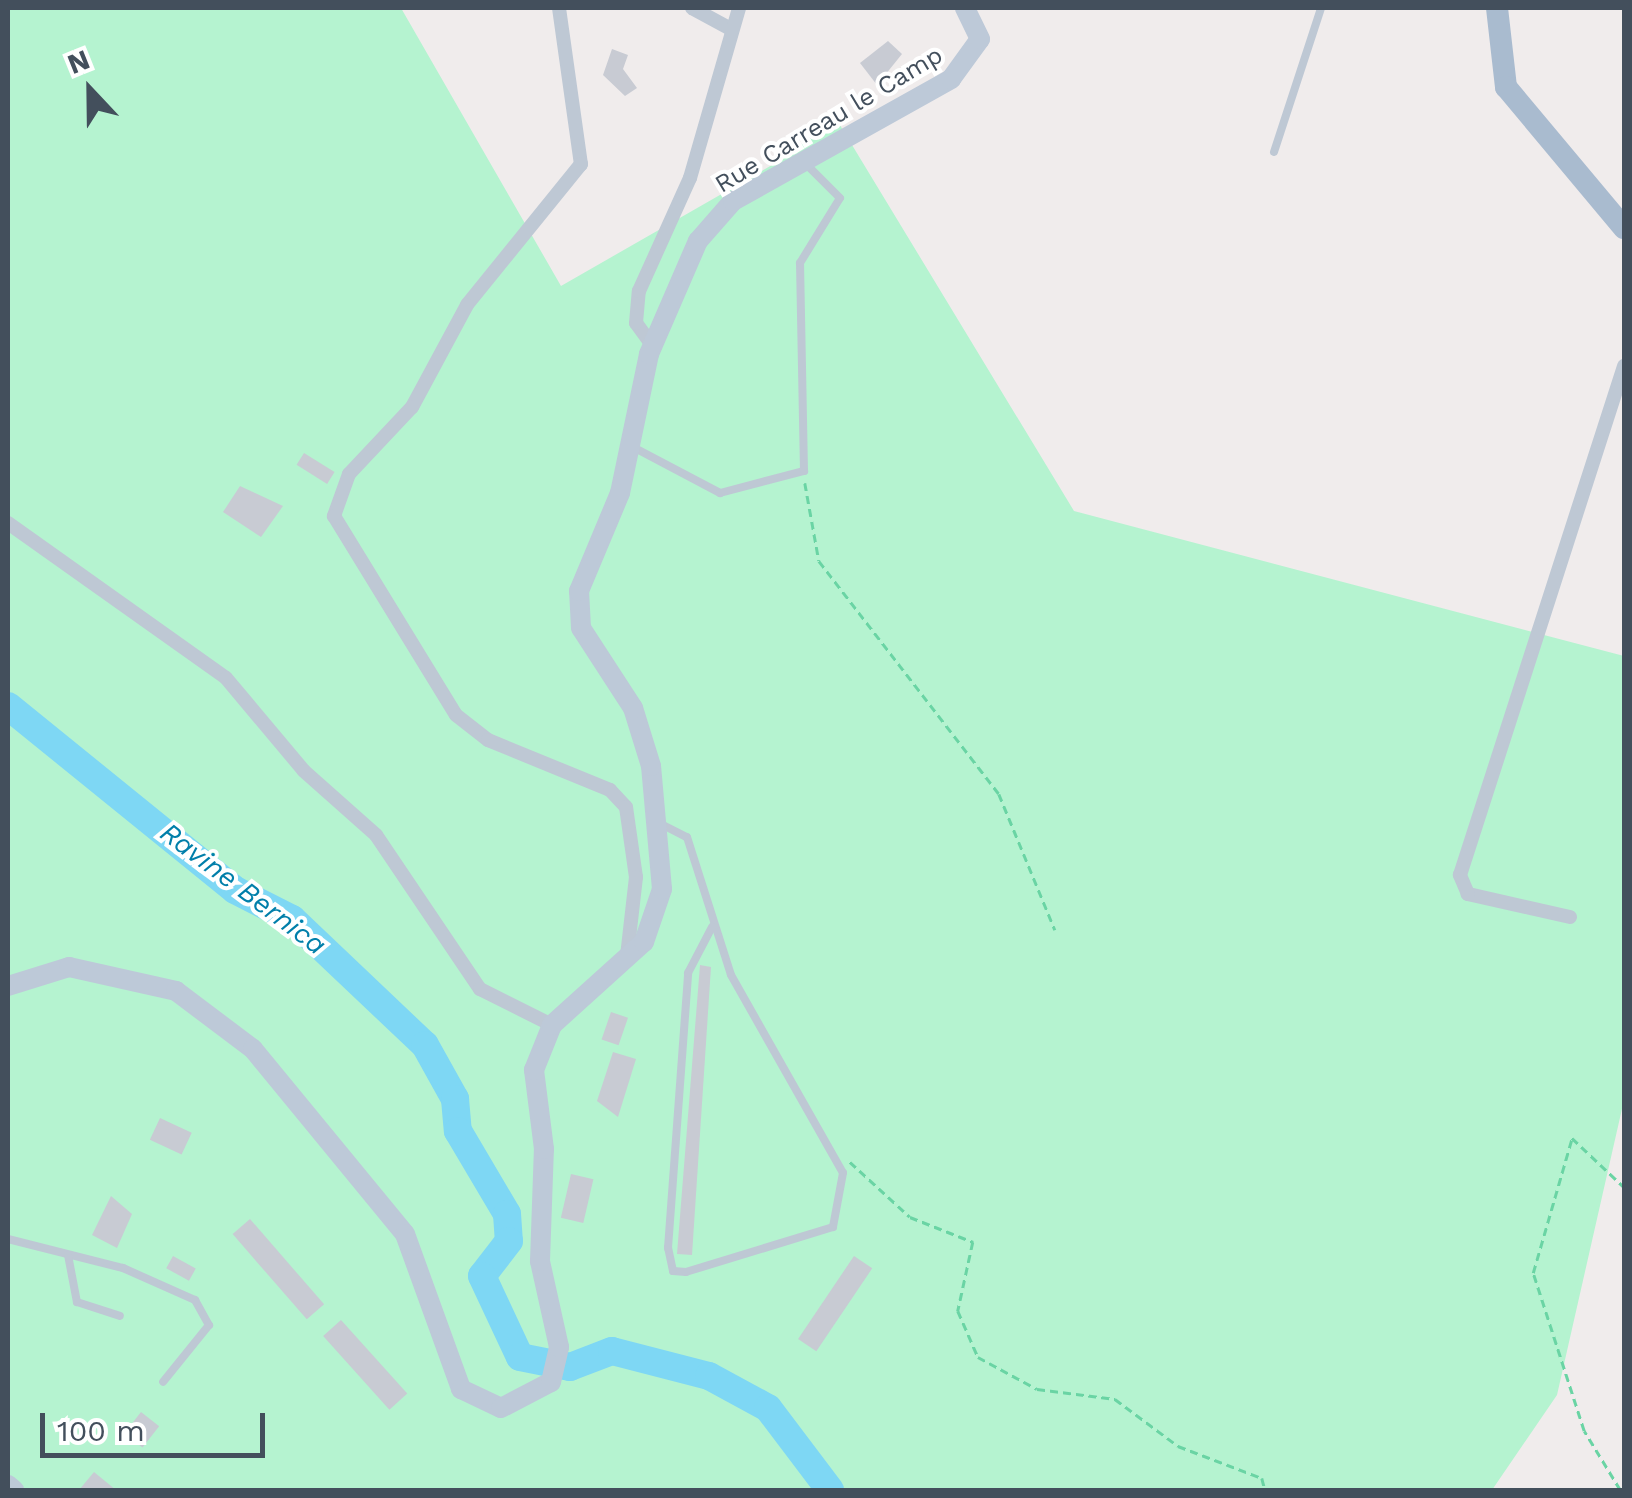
<!DOCTYPE html>
<style>
body{margin:0}
#map{position:relative;width:1632px;height:1498px;overflow:hidden;background:#f0ecec;font-family:"Work Sans",sans-serif}
div>[style]{position:absolute}
.green>*{inset:0;background:#b5f3d0}
.river>*{height:28px;margin:-14px;padding:0 14px;transform-origin:14px;border-radius:14px;background:#7ed7f4}
.building>*{inset:0;background:#c8cbd3;transform-origin:0 0}
.path>*{height:2.5px;margin-top:-1.25px;transform-origin:0;background:repeating-linear-gradient(90deg,#6ad4a4 0 8px,transparent 0 13px)}
.lane>*{height:8px;margin:-4px;padding:0 4px;transform-origin:4px;border-radius:4px;background:#bec8d4}
.street>*{height:14px;margin:-7px;padding:0 7px;transform-origin:7px;border-radius:7px;background:#bec8d4}
.secondary>*{height:20px;margin:-10px;padding:0 10px;transform-origin:10px;border-radius:10px;background:#bdc9d8}
.primary>*{height:22px;margin:-11px;padding:0 11px;transform-origin:11px;border-radius:11px;background:#a9bbcf}
span{translate:-50% -50%;white-space:nowrap;text-align:center;line-height:1.15;-webkit-text-stroke:8px #fff;paint-order:stroke}
.street-label{font-size:25px;color:#434f5c}
.water-label{font-size:28px;color:#017faa;font-style:italic}
.frame{position:absolute;inset:0;border:10px solid #434f5c;pointer-events:none}
.north{position:absolute;left:40px;top:40px;width:100px;height:100px;-webkit-text-stroke:8px #fff;paint-order:stroke;rotate:338deg;font-size:28px;font-weight:700;line-height:40px;text-align:center;color:#434f5c}
.north::after{content:'';display:block;margin:auto;width:35px;height:45px;background:#434f5c;clip-path:polygon(50% 0,100% 100%,50% 72%,0 100%)}
.scale{position:absolute;left:40px;top:1413px;width:225px;height:45px;box-sizing:border-box;border:5px solid #434f5c;border-top:0;padding-left:12px;font-size:30px;line-height:35px;white-space:nowrap;color:#434f5c;-webkit-text-stroke:8px #fff;paint-order:stroke}
</style>
<div id="map">
<div class="green">
<i style="clip-path:polygon(8px 8px,401px 8px,561px 286px,793px 153px,832px 112px,1074px 511px,1624px 656px,1624px 1100px,1557px 1395px,1492px 1490px,8px 1490px)"></i>
</div>
<div class="river">
<i style="left:8px;top:706px;width:292px;rotate:39deg"></i>
<i style="left:235px;top:890px;width:64px;rotate:27deg"></i>
<i style="left:292px;top:919px;width:183px;rotate:43.5deg"></i>
<i style="left:425px;top:1045px;width:62px;rotate:60.9deg"></i>
<i style="left:455px;top:1099px;width:32px;rotate:85deg"></i>
<i style="left:458px;top:1131px;width:96px;rotate:59.4deg"></i>
<i style="left:507px;top:1214px;width:27px;rotate:86deg"></i>
<i style="left:509px;top:1241px;width:44px;rotate:127.6deg"></i>
<i style="left:482px;top:1276px;width:89px;rotate:64.9deg"></i>
<i style="left:520px;top:1357px;width:51px;rotate:11.3deg"></i>
<i style="left:570px;top:1367px;width:45px;rotate:-20.9deg"></i>
<i style="left:612px;top:1351px;width:100px;rotate:14.5deg"></i>
<i style="left:709px;top:1376px;width:67px;rotate:28.5deg"></i>
<i style="left:768px;top:1408px;width:103px;rotate:52.9deg"></i>
</div>
<div class="building">
<i style="clip-path:polygon(888px 41px,902px 54px,877px 85px,860px 63px)"></i>
<i style="clip-path:polygon(612px 49px,628px 55px,623px 69px,637px 88px,625px 96px,603px 75px)"></i>
<i style="left:304px;top:453px;width:36px;height:14px;rotate:32deg"></i>
<i style="clip-path:polygon(240px 486px,283px 506px,261px 537px,223px 512px)"></i>
<i style="clip-path:polygon(700px 965px,711px 967px,692px 1255px,677px 1254px)"></i>
<i style="left:611px;top:1012px;width:18px;height:29px;rotate:19deg"></i>
<i style="clip-path:polygon(613px 1052px,636px 1059px,618px 1117px,597px 1101px)"></i>
<i style="left:160px;top:1118px;width:35px;height:24px;rotate:25deg"></i>
<i style="left:571px;top:1174px;width:23px;height:45px;rotate:13deg"></i>
<i style="clip-path:polygon(111px 1196px,132px 1214px,117px 1248px,92px 1235px)"></i>
<i style="left:250px;top:1219px;width:113px;height:23px;rotate:49deg"></i>
<i style="left:173px;top:1256px;width:26px;height:14px;rotate:29deg"></i>
<i style="left:854px;top:1256px;width:22px;height:100px;rotate:34deg"></i>
<i style="left:341px;top:1320px;width:99px;height:24px;rotate:48deg"></i>
<i style="left:141px;top:1412px;width:23px;height:27px;rotate:38deg"></i>
<i style="clip-path:polygon(94px 1472px,116px 1490px,79px 1490px)"></i>
</div>
<div class="path">
<i style="left:805px;top:483px;width:79px;rotate:79.8deg"></i>
<i style="left:819px;top:561px;width:294px;rotate:52.3deg"></i>
<i style="left:999px;top:794px;width:147px;rotate:67.6deg"></i>
<i style="left:850px;top:1162px;width:81px;rotate:42.5deg"></i>
<i style="left:910px;top:1217px;width:68px;rotate:21.6deg"></i>
<i style="left:973px;top:1242px;width:71px;rotate:102.3deg"></i>
<i style="left:958px;top:1311px;width:50px;rotate:66.5deg"></i>
<i style="left:978px;top:1357px;width:67px;rotate:28.5deg"></i>
<i style="left:1037px;top:1389px;width:79px;rotate:7.3deg"></i>
<i style="left:1115px;top:1399px;width:79px;rotate:36.7deg"></i>
<i style="left:1178px;top:1446px;width:90px;rotate:20.9deg"></i>
<i style="left:1262px;top:1478px;width:12px;rotate:76deg"></i>
<i style="left:1620px;top:1490px;width:69px;rotate:-121.4deg"></i>
<i style="left:1584px;top:1431px;width:166px;rotate:-107.9deg"></i>
<i style="left:1533px;top:1273px;width:141px;rotate:-73.9deg"></i>
<i style="left:1572px;top:1138px;width:71px;rotate:43.3deg"></i>
</div>
<div class="lane">
<i style="left:1274px;top:152px;width:151px;rotate:-71.9deg"></i>
<i style="left:631px;top:446px;width:101px;rotate:27.8deg"></i>
<i style="left:720px;top:493px;width:87px;rotate:-14.7deg"></i>
<i style="left:804px;top:471px;width:208px;rotate:-91.1deg"></i>
<i style="left:800px;top:263px;width:76px;rotate:-58.4deg"></i>
<i style="left:840px;top:198px;width:48px;rotate:-135deg"></i>
<i style="left:659px;top:823px;width:31px;rotate:27deg"></i>
<i style="left:687px;top:837px;width:145px;rotate:72.3deg"></i>
<i style="left:731px;top:975px;width:227px;rotate:60.5deg"></i>
<i style="left:843px;top:1173px;width:55px;rotate:100.5deg"></i>
<i style="left:833px;top:1227px;width:154px;rotate:163deg"></i>
<i style="left:686px;top:1272px;width:13px;rotate:-176deg"></i>
<i style="left:673px;top:1271px;width:24px;rotate:-102deg"></i>
<i style="left:668px;top:1248px;width:276px;rotate:-85.8deg"></i>
<i style="left:688px;top:973px;width:52px;rotate:-62.4deg"></i>
<i style="left:8px;top:1239px;width:119px;rotate:14.2deg"></i>
<i style="left:123px;top:1268px;width:79px;rotate:24deg"></i>
<i style="left:195px;top:1300px;width:29px;rotate:61deg"></i>
<i style="left:209px;top:1325px;width:73px;rotate:128.9deg"></i>
<i style="left:68px;top:1255px;width:48px;rotate:79.2deg"></i>
<i style="left:77px;top:1302px;width:45px;rotate:18deg"></i>
</div>
<div class="street">
<i style="left:559px;top:8px;width:158px;rotate:82deg"></i>
<i style="left:581px;top:164px;width:181px;rotate:129deg"></i>
<i style="left:467px;top:305px;width:116px;rotate:118.3deg"></i>
<i style="left:412px;top:407px;width:92px;rotate:133.2deg"></i>
<i style="left:349px;top:474px;width:45px;rotate:109.7deg"></i>
<i style="left:334px;top:516px;width:233px;rotate:58.5deg"></i>
<i style="left:456px;top:715px;width:41px;rotate:38deg"></i>
<i style="left:488px;top:740px;width:132px;rotate:22.3deg"></i>
<i style="left:610px;top:790px;width:23px;rotate:47deg"></i>
<i style="left:626px;top:807px;width:71px;rotate:81.9deg"></i>
<i style="left:636px;top:877px;width:80px;rotate:96.5deg"></i>
<i style="left:692px;top:8px;width:42px;rotate:28.4deg"></i>
<i style="left:652px;top:345px;width:27px;rotate:-126deg"></i>
<i style="left:636px;top:323px;width:32px;rotate:-85deg"></i>
<i style="left:639px;top:291px;width:124px;rotate:-65.7deg"></i>
<i style="left:690px;top:178px;width:177px;rotate:-73.9deg"></i>
<i style="left:8px;top:523px;width:267px;rotate:35.4deg"></i>
<i style="left:226px;top:678px;width:121px;rotate:50deg"></i>
<i style="left:304px;top:771px;width:96px;rotate:41.6deg"></i>
<i style="left:376px;top:835px;width:186px;rotate:56deg"></i>
<i style="left:480px;top:989px;width:80px;rotate:26.6deg"></i>
<i style="left:1570px;top:917px;width:105px;rotate:-167.3deg"></i>
<i style="left:1468px;top:894px;width:21px;rotate:-113deg"></i>
<i style="left:1460px;top:875px;width:535px;rotate:-72.14deg"></i>
</div>
<div class="secondary">
<i style="left:8px;top:986px;width:64px;rotate:-17.3deg"></i>
<i style="left:69px;top:967px;width:110px;rotate:12.6deg"></i>
<i style="left:176px;top:991px;width:96px;rotate:37deg"></i>
<i style="left:253px;top:1049px;width:239px;rotate:50.6deg"></i>
<i style="left:405px;top:1234px;width:165px;rotate:70.1deg"></i>
<i style="left:461px;top:1389px;width:44px;rotate:25.4deg"></i>
<i style="left:501px;top:1408px;width:56px;rotate:-27.5deg"></i>
<i style="left:551px;top:1382px;width:36px;rotate:-77deg"></i>
<i style="left:559px;top:1347px;width:88px;rotate:-102.5deg"></i>
<i style="left:540px;top:1261px;width:112px;rotate:-88deg"></i>
<i style="left:544px;top:1149px;width:80px;rotate:-97.2deg"></i>
<i style="left:534px;top:1070px;width:48px;rotate:-68.2deg"></i>
<i style="left:552px;top:1025px;width:124px;rotate:-42.1deg"></i>
<i style="left:644px;top:942px;width:56px;rotate:-71.2deg"></i>
<i style="left:662px;top:889px;width:123px;rotate:-95.1deg"></i>
<i style="left:651px;top:766px;width:61px;rotate:-107.2deg"></i>
<i style="left:633px;top:708px;width:95px;rotate:-123deg"></i>
<i style="left:581px;top:628px;width:37px;rotate:-93deg"></i>
<i style="left:579px;top:591px;width:106px;rotate:-67.3deg"></i>
<i style="left:620px;top:493px;width:142px;rotate:-78.2deg"></i>
<i style="left:649px;top:354px;width:123px;rotate:-66.6deg"></i>
<i style="left:698px;top:241px;width:53px;rotate:-48.8deg"></i>
<i style="left:733px;top:201px;width:250px;rotate:-29.2deg"></i>
<i style="left:951px;top:79px;width:49px;rotate:-54.1deg"></i>
<i style="left:980px;top:39px;width:34px;rotate:-116deg"></i>
<i style="left:8px;top:1485px;width:8px;rotate:40deg"></i>
</div>
<div class="primary">
<i style="left:1497px;top:8px;width:80px;rotate:83.5deg"></i>
<i style="left:1506px;top:87px;width:184px;rotate:50.1deg"></i>
</div>
<div class="street-label">
<span style="left:829px;top:120px;rotate:-31deg">Rue Carreau le Camp</span>
</div>
<div class="water-label">
<span style="left:243px;top:889px;rotate:37deg">Ravine Bernica</span>
</div>
<div class="frame"></div>
<div class="north">N</div>
<div class="scale">100 m</div>
</div>
